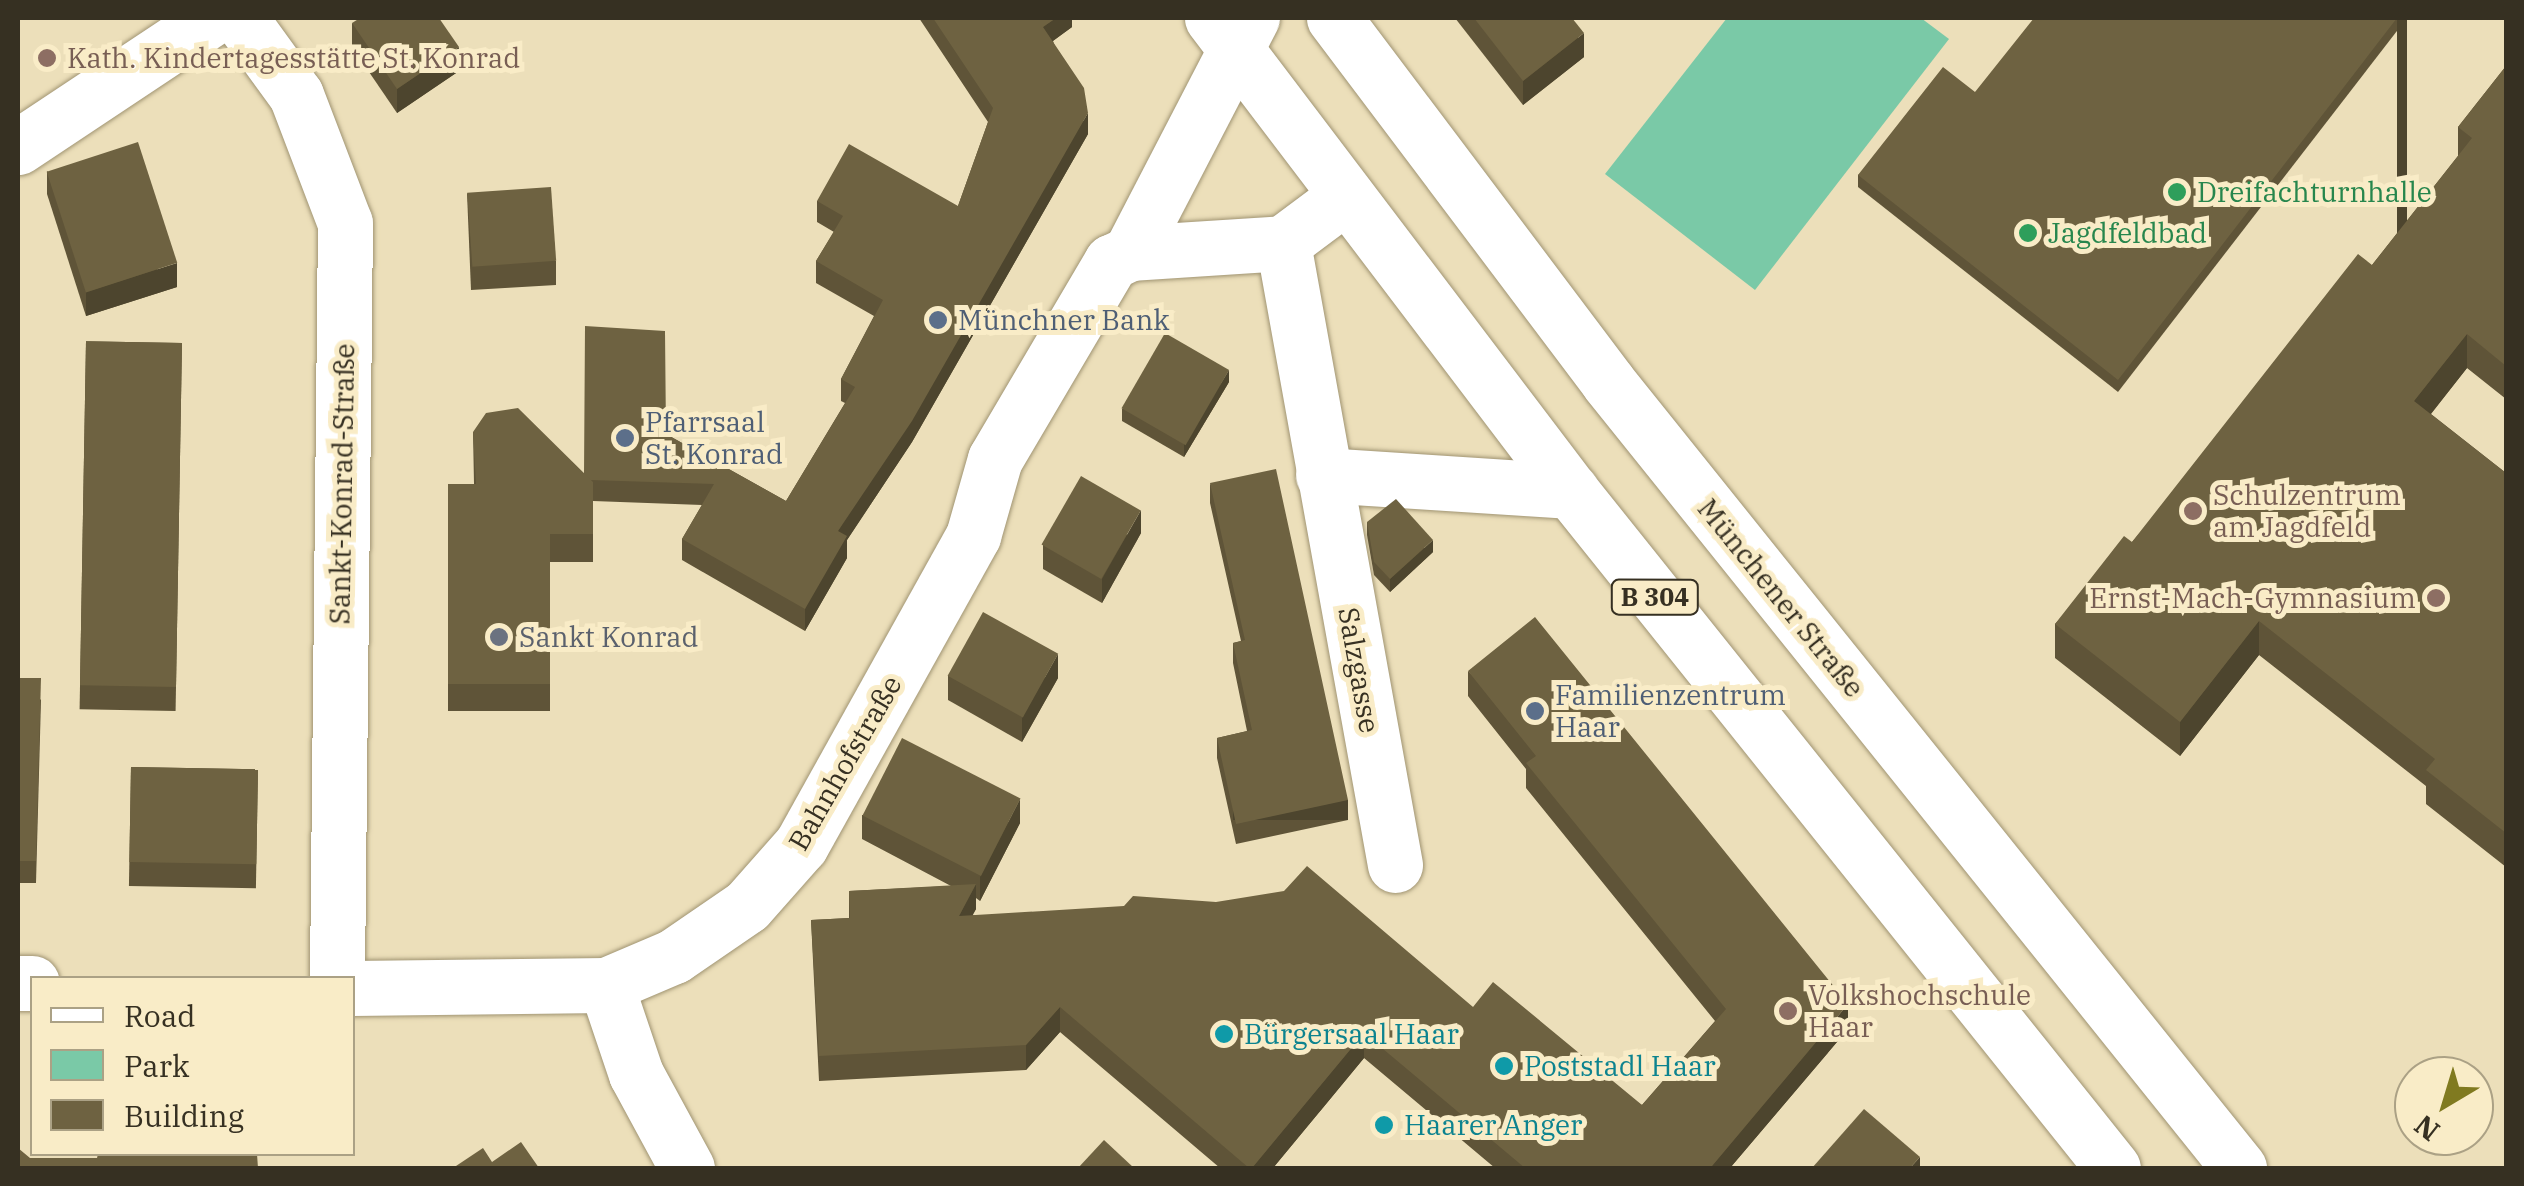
<!DOCTYPE html>
<meta charset="utf-8">
<style>
body{margin:0}
#map{position:relative;width:2524px;height:1186px;overflow:hidden;background:#ecdfba;font-family:"IBM Plex Serif",serif}
div>[style]{position:absolute}
.green>*{inset:0;background:#7ac9a7}
.roads{filter:drop-shadow(0 0 2px #a09472) drop-shadow(0 0 2px #a09472)}
.minor>*{height:55px;margin:-27.5px;padding:0 27.5px;transform-origin:27.5px;border-radius:27.5px;background:#fff}
.major>*{height:55px;margin:-27.5px;padding:0 27.5px;transform-origin:27.5px;border-radius:27.5px;background:#fff}
.wall>*{inset:0;background:#5f5438;transform-origin:0 0}
.shaded-wall>*{inset:0;background:#4d452e;transform-origin:0 0}
.building>*{inset:0;background:#6e6241;transform-origin:0 0}
.dots>*{width:28px;height:28px;translate:-50% -50%;box-sizing:border-box;border:5px solid #f9ecc7;border-radius:50%}
span{translate:-50% -50%;white-space:nowrap;text-align:center;line-height:1.15;-webkit-text-stroke:10px #f9ecc7;paint-order:stroke}
.shield-label span{padding:2px 8px;background:#f9ecc7;border:2px solid;border-radius:8px;-webkit-text-stroke-width:0}
.shield-label{font-size:25px;color:#363022;font-weight:700}
.education-label{font-size:28px;color:#785e54}
.left{translate:0 -50%;text-align:left}
.right{translate:-100% -50%;text-align:right}
.leisure-label{font-size:28px;color:#27864d}
.service-label{font-size:28px;color:#4e5e75}
.street-label{font-size:28px;color:#363022}
.worship-label{font-size:28px;color:#5b616d}
.culture-label{font-size:28px;color:#0d838f}
.frame{position:absolute;inset:0;border:20px solid #363022;pointer-events:none}
.legend{position:absolute;left:30px;top:976px;width:325px;height:180px;box-sizing:border-box;background:#f9ecc7;border:2px solid #aba185;margin:0;padding:12px 18px;list-style:none;font-size:30px;color:#363022}
.legend li{display:flex;align-items:center;gap:20px;height:50px}
.legend b{width:50px;border:2px solid #aba185}
.north{position:absolute;left:2394px;top:1056px;width:100px;height:100px;box-sizing:border-box;background:#f9ecc7;border:2px solid #aba185;border-radius:50%;rotate:218deg;font-size:28px;font-weight:700;line-height:40px;text-align:center;color:#363022}
.north::after{content:'';display:block;margin:auto;width:35px;height:45px;background:#807a20;clip-path:polygon(50% 0,100% 100%,50% 72%,0 100%)}
</style>
<div id="map">
<div class="green">
<i style="clip-path:polygon(1727px 18px,1921px 18px,1949px 39px,1755px 290px,1605px 174px)"></i>
</div>
<div class="roads">
<div class="minor">
<i style="left:240px;top:18px;width:95px;rotate:54deg"></i>
<i style="left:296px;top:95px;width:137px;rotate:69.1deg"></i>
<i style="left:345px;top:223px;width:755px;rotate:90.61deg"></i>
<i style="left:18px;top:147px;width:233px;rotate:-33.6deg"></i>
<i style="left:1283px;top:243px;width:632px;rotate:79.79deg"></i>
<i style="left:1283px;top:243px;width:79px;rotate:-36.7deg"></i>
<i style="left:1130px;top:253px;width:265px;rotate:-62.6deg"></i>
<i style="left:1323px;top:475px;width:249px;rotate:3.7deg"></i>
<i style="left:18px;top:983px;width:14px"></i>
<i style="left:606px;top:985px;width:94px;rotate:71.4deg"></i>
<i style="left:636px;top:1074px;width:107px;rotate:61.5deg"></i>
<i style="left:352px;top:988px;width:254px;rotate:-0.7deg"></i>
<i style="left:606px;top:985px;width:74px;rotate:-23.1deg"></i>
<i style="left:674px;top:956px;width:88px;rotate:-34.4deg"></i>
<i style="left:747px;top:906px;width:81px;rotate:-48.5deg"></i>
<i style="left:801px;top:845px;width:354px;rotate:-60.9deg"></i>
<i style="left:973px;top:536px;width:80px;rotate:-74.1deg"></i>
<i style="left:995px;top:459px;width:229px;rotate:-59.5deg"></i>
<i style="left:1111px;top:262px;width:21px;rotate:-25deg"></i>
<i style="left:1130px;top:253px;width:153px;rotate:-3.7deg"></i>
</div>
<div class="major">
<i style="left:1212px;top:18px;width:594px;rotate:52.8deg"></i>
<i style="left:1571px;top:491px;width:867px;rotate:51.32deg"></i>
<i style="left:1334px;top:18px;width:456px;rotate:53deg"></i>
<i style="left:1608px;top:382px;width:1008px;rotate:51.24deg"></i>
</div>
</div>
<div class="wall">
<i style="clip-path:polygon(919px 18px,1072px 18px,1072px 27px,1053px 41px,1088px 134px,912px 442px,847px 540px,847px 558px,805px 631px,682px 560px,682px 539px,702px 505px,593px 501px,593px 562px,550px 562px,550px 711px,448px 711px,448px 484px,474px 484px,473px 432px,584px 474px,666px 434px,786px 501px,845px 403px,841px 401px,841px 379px,874px 316px,816px 283px,816px 261px,834px 232px,817px 222px,817px 201px,958px 206px,988px 122px)"></i>
<i style="clip-path:polygon(1455px 18px,1572px 18px,1584px 57px,1523px 105px)"></i>
<i style="clip-path:polygon(2407px 18px,2118px 392px,1858px 187px,1858px 175px,1975px 92px)"></i>
<i style="clip-path:polygon(352px 23px,459px 71px,397px 113px,352px 47px)"></i>
<i style="clip-path:polygon(2506px 66px,2506px 399px,2467px 368px,2431px 414px,2506px 473px,2506px 867px,2426px 804px,2426px 786px,2259px 655px,2180px 756px,2055px 658px,2055px 624px,2132px 542px,2372px 265px,2458px 156px,2458px 127px)"></i>
<i style="clip-path:polygon(47px 171px,177px 287px,86px 316px,47px 194px)"></i>
<i style="clip-path:polygon(467px 193px,556px 261px,556px 285px,471px 290px)"></i>
<i style="left:182px;top:343px;width:368px;height:96px;rotate:91deg"></i>
<i style="clip-path:polygon(1229px 382px,1184px 457px,1122px 421px,1122px 409px)"></i>
<i style="clip-path:polygon(1210px 483px,1348px 820px,1236px 844px,1217px 758px,1217px 738px,1247px 731px,1233px 663px,1233px 643px,1241px 641px,1210px 503px)"></i>
<i style="clip-path:polygon(1367px 522px,1433px 552px,1390px 592px,1374px 575px,1367px 535px)"></i>
<i style="clip-path:polygon(1141px 533px,1102px 603px,1043px 569px,1043px 545px)"></i>
<i style="clip-path:polygon(1468px 671px,1848px 1029px,1730px 1168px,1495px 1168px,1364px 1058px,1273px 1168px,1220px 1168px,1060px 1032px,1026px 1070px,819px 1081px,811px 920px,849px 918px,849px 891px,951px 886px,862px 839px,862px 815px,1020px 823px,980px 901px,976px 898px,976px 909px,972px 915px,1473px 1007px,1642px 1105px,1715px 1021px,1526px 788px,1526px 769px,1468px 696px)"></i>
<i style="clip-path:polygon(948px 676px,1058px 678px,1022px 742px,948px 700px)"></i>
<i style="clip-path:polygon(18px 678px,41px 700px,36px 883px,18px 883px)"></i>
<i style="left:131px;top:767px;width:127px;height:119px;rotate:1deg"></i>
</div>
<div class="shaded-wall">
<i style="clip-path:polygon(1056px 18px,1072px 18px,1072px 27px,1043px 48px,1043px 27px)"></i>
<i style="left:2397px;top:18px;width:10px;height:457px"></i>
<i style="clip-path:polygon(1584px 33px,1584px 57px,1523px 105px,1523px 81px)"></i>
<i style="clip-path:polygon(459px 47px,459px 71px,397px 113px,397px 89px)"></i>
<i style="clip-path:polygon(1088px 113px,1088px 134px,912px 442px,847px 540px,847px 558px,805px 631px,805px 609px,838px 531px)"></i>
<i style="clip-path:polygon(177px 263px,177px 287px,86px 316px,86px 292px)"></i>
<i style="clip-path:polygon(2467px 334px,2467px 368px,2414px 435px,2414px 401px)"></i>
<i style="clip-path:polygon(1229px 370px,1229px 382px,1184px 457px,1184px 444px)"></i>
<i style="clip-path:polygon(1141px 510px,1141px 533px,1102px 603px,1102px 579px)"></i>
<i style="clip-path:polygon(1433px 540px,1433px 552px,1390px 592px,1390px 579px)"></i>
<i style="clip-path:polygon(2259px 621px,2259px 655px,2180px 756px,2180px 722px)"></i>
<i style="clip-path:polygon(1058px 654px,1058px 678px,1022px 742px,1022px 718px)"></i>
<i style="clip-path:polygon(1020px 799px,1020px 823px,980px 901px,980px 877px)"></i>
<i style="left:1348px;top:800px;width:20px;height:115px;rotate:90deg"></i>
<i style="clip-path:polygon(976px 884px,976px 909px,959px 941px,959px 916px)"></i>
<i style="clip-path:polygon(1848px 1004px,1848px 1029px,1730px 1168px,1712px 1168px,1712px 1166px)"></i>
<i style="clip-path:polygon(1060px 1007px,1060px 1032px,1026px 1070px,1026px 1045px)"></i>
<i style="clip-path:polygon(1364px 1033px,1364px 1058px,1273px 1168px,1252px 1168px)"></i>
<i style="clip-path:polygon(1920px 1157px,1920px 1168px,1910px 1168px)"></i>
</div>
<div class="building">
<i style="clip-path:polygon(360px 18px,439px 18px,459px 47px,397px 89px,352px 23px)"></i>
<i style="clip-path:polygon(933px 18px,1056px 18px,1043px 27px,1084px 88px,1088px 113px,912px 421px,838px 531px,847px 536px,805px 609px,682px 539px,714px 484px,590px 480px,584px 474px,585px 326px,665px 331px,666px 434px,786px 501px,855px 387px,841px 379px,883px 300px,816px 261px,843px 216px,817px 201px,849px 144px,958px 206px,993px 108px)"></i>
<i style="clip-path:polygon(1474px 18px,1572px 18px,1584px 33px,1523px 81px)"></i>
<i style="clip-path:polygon(2034px 18px,2397px 18px,2118px 380px,1858px 175px,1943px 67px,1975px 92px)"></i>
<i style="clip-path:polygon(2506px 66px,2506px 366px,2467px 334px,2414px 401px,2506px 473px,2506px 833px,2426px 770px,2435px 759px,2259px 621px,2180px 722px,2055px 624px,2124px 536px,2132px 542px,2358px 254px,2372px 265px,2472px 138px,2458px 127px)"></i>
<i style="left:138px;top:142px;width:127px;height:96px;rotate:72deg"></i>
<i style="left:551px;top:187px;width:74px;height:84px;rotate:86deg"></i>
<i style="left:1165px;top:333px;width:74px;height:87px;rotate:30deg"></i>
<i style="left:182px;top:343px;width:344px;height:96px;rotate:91deg"></i>
<i style="clip-path:polygon(518px 408px,593px 482px,593px 534px,550px 534px,550px 684px,448px 684px,448px 484px,476px 484px,473px 432px,486px 413px)"></i>
<i style="clip-path:polygon(1276px 469px,1348px 800px,1236px 824px,1217px 738px,1252px 730px,1233px 643px,1245px 640px,1210px 483px)"></i>
<i style="left:1081px;top:476px;width:69px;height:79px;rotate:30deg"></i>
<i style="clip-path:polygon(1396px 499px,1433px 540px,1390px 579px,1374px 562px,1367px 522px)"></i>
<i style="left:983px;top:612px;width:86px;height:73px;rotate:29deg"></i>
<i style="clip-path:polygon(1535px 617px,1848px 1004px,1712px 1166px,1715px 1168px,1525px 1168px,1364px 1033px,1252px 1168px,1249px 1168px,1060px 1007px,1026px 1045px,819px 1056px,811px 920px,850px 918px,849px 891px,976px 884px,959px 916px,1124px 906px,1133px 896px,1216px 902px,1284px 891px,1307px 866px,1473px 1007px,1493px 982px,1642px 1105px,1726px 1009px,1526px 763px,1536px 756px,1468px 671px)"></i>
<i style="clip-path:polygon(18px 678px,41px 678px,36px 861px,18px 861px)"></i>
<i style="left:902px;top:738px;width:133px;height:87px;rotate:27deg"></i>
<i style="left:131px;top:767px;width:127px;height:95px;rotate:1deg"></i>
<i style="clip-path:polygon(1864px 1109px,1920px 1157px,1910px 1168px,1812px 1168px)"></i>
<i style="clip-path:polygon(1104px 1140px,1134px 1168px,1078px 1168px)"></i>
<i style="clip-path:polygon(521px 1142px,539px 1168px,453px 1168px,483px 1148px,492px 1162px)"></i>
<i style="clip-path:polygon(18px 1148px,30px 1158px,97px 1158px,98px 1154px,257px 1154px,258px 1168px,18px 1168px)"></i>
</div>
<div class="dots">
<i style="left:47px;top:58px;background:#8d6e63"></i>
<i style="left:2177px;top:192px;background:#2e9e5b"></i>
<i style="left:2028px;top:233px;background:#2e9e5b"></i>
<i style="left:938px;top:320px;background:#5c6f8a"></i>
<i style="left:625px;top:438px;background:#5c6f8a"></i>
<i style="left:2193px;top:511px;background:#8d6e63"></i>
<i style="left:2436px;top:598px;background:#8d6e63"></i>
<i style="left:499px;top:637px;background:#6b7280"></i>
<i style="left:1535px;top:711px;background:#5c6f8a"></i>
<i style="left:1788px;top:1011px;background:#8d6e63"></i>
<i style="left:1224px;top:1034px;background:#0f9aa8"></i>
<i style="left:1504px;top:1066px;background:#0f9aa8"></i>
<i style="left:1384px;top:1125px;background:#0f9aa8"></i>
</div>
<div class="shield-label">
<span style="left:1655px;top:597px">B 304</span>
</div>
<div class="education-label">
<span class="left" style="left:67px;top:58px">Kath. Kindertagesstätte St. Konrad</span>
<span class="left" style="left:2213px;top:511px">Schulzentrum<br>am Jagdfeld</span>
<span class="right" style="left:2416px;top:598px">Ernst-Mach-Gymnasium</span>
<span class="left" style="left:1808px;top:1011px">Volkshochschule<br>Haar</span>
</div>
<div class="leisure-label">
<span class="left" style="left:2197px;top:192px">Dreifachturnhalle</span>
<span class="left" style="left:2048px;top:233px">Jagdfeldbad</span>
</div>
<div class="service-label">
<span class="left" style="left:958px;top:320px">Münchner Bank</span>
<span class="left" style="left:645px;top:438px">Pfarrsaal<br>St. Konrad</span>
<span class="left" style="left:1555px;top:711px">Familienzentrum<br>Haar</span>
</div>
<div class="street-label">
<span style="left:342px;top:484px;rotate:-89deg">Sankt-Konrad-Straße</span>
<span style="left:1781px;top:598px;rotate:51deg">Münchener Straße</span>
<span style="left:1359px;top:670px;rotate:80deg">Salzgasse</span>
<span style="left:845px;top:763px;rotate:-60deg">Bahnhofstraße</span>
</div>
<div class="worship-label">
<span class="left" style="left:519px;top:637px">Sankt Konrad</span>
</div>
<div class="culture-label">
<span class="left" style="left:1244px;top:1034px">Bürgersaal Haar</span>
<span class="left" style="left:1524px;top:1066px">Poststadl Haar</span>
<span class="left" style="left:1404px;top:1125px">Haarer Anger</span>
</div>
<div class="frame"></div>
<ul class="legend">
<li><b style="height:12px;background:#fff"></b>Road</li>
<li><b style="height:28px;background:#7ac9a7"></b>Park</li>
<li><b style="height:28px;background:#6e6241"></b>Building</li>
</ul>
<div class="north">N</div>
</div>
